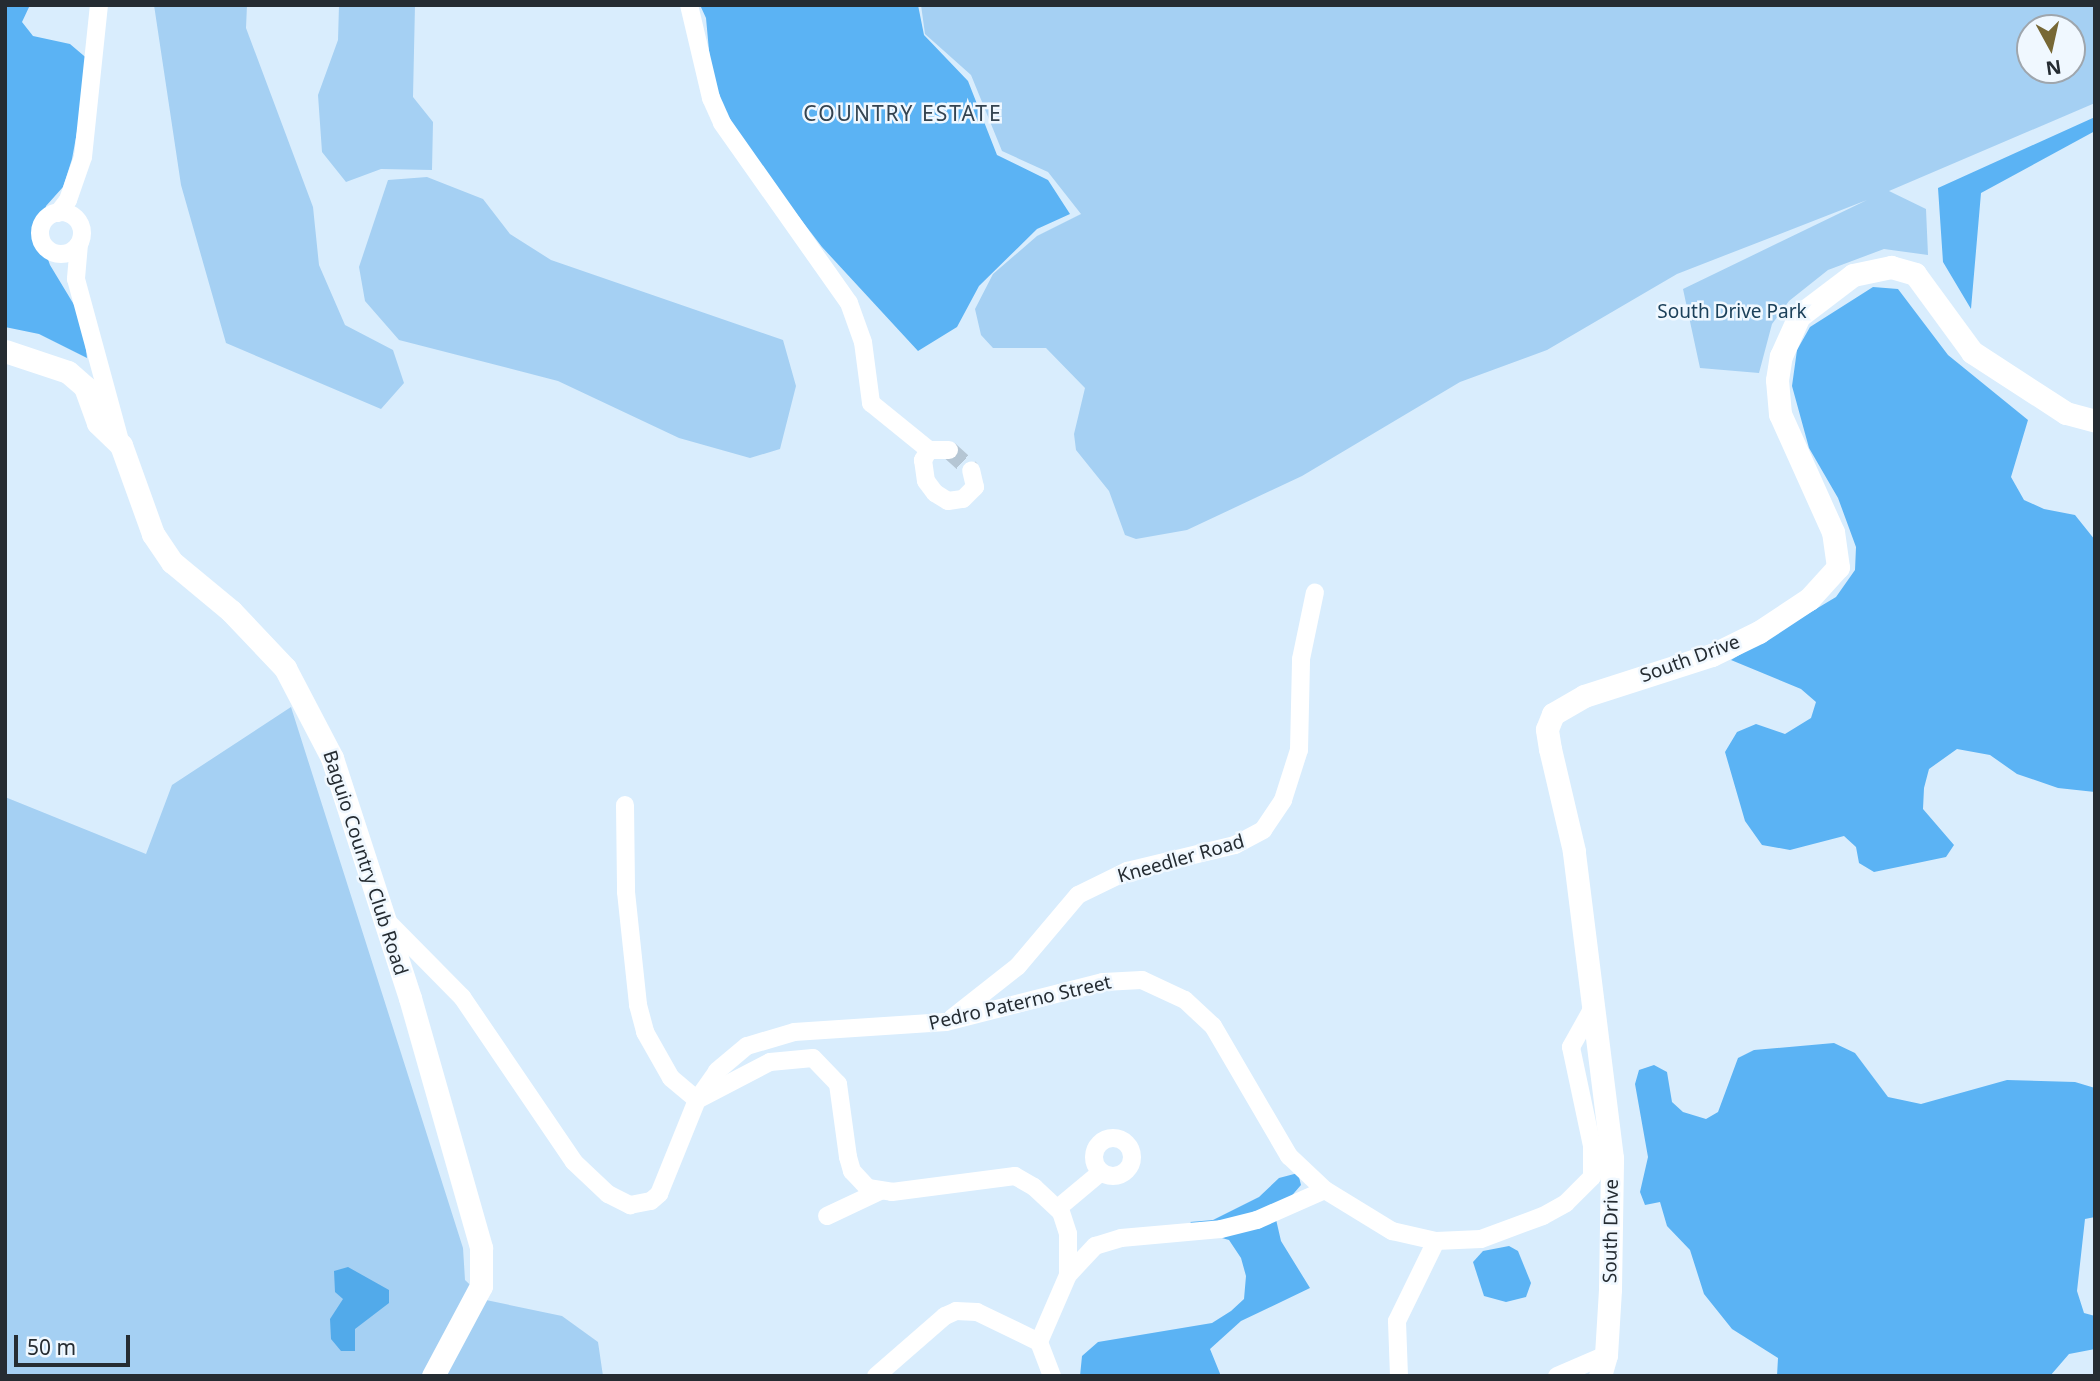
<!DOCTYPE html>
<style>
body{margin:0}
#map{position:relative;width:2100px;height:1381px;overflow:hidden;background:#d9edfd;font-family:"Noto Sans",sans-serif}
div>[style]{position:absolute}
.green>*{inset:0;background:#a5d0f3}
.forest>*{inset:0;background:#5bb3f4}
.water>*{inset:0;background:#52aaea}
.minor-tunnel>*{height:18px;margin-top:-9px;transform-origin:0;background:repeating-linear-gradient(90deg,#b5c6d4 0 18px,transparent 0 27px)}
.minor>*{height:18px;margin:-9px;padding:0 9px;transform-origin:9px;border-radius:9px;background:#fff}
.minor>.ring{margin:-9px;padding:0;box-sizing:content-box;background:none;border:18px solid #fff;border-radius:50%}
.major>*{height:23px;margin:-11.5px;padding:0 11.5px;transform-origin:11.5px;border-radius:11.5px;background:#fff}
span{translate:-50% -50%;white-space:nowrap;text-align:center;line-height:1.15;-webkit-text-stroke:5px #f0f8ff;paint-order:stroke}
.park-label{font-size:19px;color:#1b405a}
.street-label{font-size:19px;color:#252c32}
.neighbourhood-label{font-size:21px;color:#344451;letter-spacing:2px}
.frame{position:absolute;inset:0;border:7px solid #252c32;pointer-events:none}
.north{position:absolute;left:2016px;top:14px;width:70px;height:70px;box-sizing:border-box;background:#f0f8ff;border:2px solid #9fa6ad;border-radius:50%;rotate:172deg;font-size:19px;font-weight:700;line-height:28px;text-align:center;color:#252c32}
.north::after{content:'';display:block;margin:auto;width:24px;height:32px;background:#776835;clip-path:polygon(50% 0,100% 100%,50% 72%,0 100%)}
.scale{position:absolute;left:14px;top:1335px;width:116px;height:32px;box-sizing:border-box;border:4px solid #252c32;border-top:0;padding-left:9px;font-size:21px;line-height:24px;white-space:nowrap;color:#252c32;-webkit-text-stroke:5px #f0f8ff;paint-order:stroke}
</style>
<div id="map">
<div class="green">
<i style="clip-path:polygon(154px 5px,247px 5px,246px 28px,313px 207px,319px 265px,345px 325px,393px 350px,404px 383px,381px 409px,226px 343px,181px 185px)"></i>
<i style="clip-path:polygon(339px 5px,415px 5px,413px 97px,433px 122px,432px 170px,381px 169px,346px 182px,322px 152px,318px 95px,338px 40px)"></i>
<i style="clip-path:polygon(evenodd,921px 5px,2095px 5px,2095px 103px,1889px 191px,1926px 209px,1928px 255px,1884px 249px,1828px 270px,1789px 301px,1772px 324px,1759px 373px,1700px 368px,1683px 289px,1867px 200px,1677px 274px,1547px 350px,1460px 382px,1302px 476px,1187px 530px,1136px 539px,1125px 535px,1109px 491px,1076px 450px,1074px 434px,1085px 388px,1046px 348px,993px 348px,981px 335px,975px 309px,993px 274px,1037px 236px,1081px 214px,1048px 172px,1002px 151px,971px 75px,925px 34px,921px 5px,2030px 28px,2072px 28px,2072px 70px,2030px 70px,2030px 28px)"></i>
<i style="clip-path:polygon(427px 177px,483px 199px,510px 234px,551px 260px,783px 340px,796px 386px,780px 449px,750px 458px,679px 438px,558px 381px,399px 340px,365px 301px,359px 267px,388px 180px)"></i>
<i style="clip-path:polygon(291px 707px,463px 1248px,465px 1280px,486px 1300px,562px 1316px,598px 1342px,603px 1376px,5px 1376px,5px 797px,146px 854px,172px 785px)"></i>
</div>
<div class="forest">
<i style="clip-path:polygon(5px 5px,30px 5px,22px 22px,33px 36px,70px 44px,90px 61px,72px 159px,63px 187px,46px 206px,39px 234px,50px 265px,82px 318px,87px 358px,39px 334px,5px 327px)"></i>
<i style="clip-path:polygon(700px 5px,918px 5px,924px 35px,968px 81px,997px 155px,1048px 180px,1070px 214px,1037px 229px,979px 286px,957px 327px,918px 351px,822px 247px,737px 136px,712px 83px,706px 18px)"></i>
<i style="clip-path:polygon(2095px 117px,2095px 131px,1981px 193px,1971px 309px,1943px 262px,1938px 188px)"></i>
<i style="clip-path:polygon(1873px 287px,1898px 289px,1948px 355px,2028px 420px,2011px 477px,2024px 500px,2044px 509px,2075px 515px,2095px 540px,2095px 792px,2058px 788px,2017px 774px,1990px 755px,1957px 749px,1929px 769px,1924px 788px,1923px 809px,1954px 845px,1946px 857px,1874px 872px,1859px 863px,1856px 847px,1844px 836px,1790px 850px,1762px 845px,1745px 821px,1725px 752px,1737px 732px,1756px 724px,1785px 734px,1811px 718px,1816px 702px,1801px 689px,1731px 660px,1836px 597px,1855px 570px,1856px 547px,1838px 498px,1809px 448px,1792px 386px,1797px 350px,1810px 327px)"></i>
<i style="clip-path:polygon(1834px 1043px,1855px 1053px,1888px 1097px,1921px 1104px,2007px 1080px,2075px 1082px,2095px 1088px,2095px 1217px,2085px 1219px,2077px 1291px,2084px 1313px,2095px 1316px,2095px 1349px,2069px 1354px,2050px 1376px,1777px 1376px,1778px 1358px,1732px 1329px,1704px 1294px,1690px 1250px,1667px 1226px,1660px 1202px,1645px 1205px,1640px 1192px,1648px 1157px,1635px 1084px,1639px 1070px,1654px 1065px,1667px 1072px,1672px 1102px,1683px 1112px,1706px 1119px,1718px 1112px,1738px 1058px,1754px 1050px)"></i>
<i style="clip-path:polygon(1298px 1173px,1301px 1185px,1275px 1215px,1281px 1241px,1310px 1288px,1241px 1321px,1210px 1349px,1221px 1376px,1080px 1376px,1082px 1356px,1098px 1342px,1212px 1323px,1231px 1311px,1244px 1299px,1246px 1276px,1241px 1258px,1229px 1240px,1204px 1233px,1190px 1222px,1213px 1220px,1259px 1197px,1279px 1178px)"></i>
<i style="clip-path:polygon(1509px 1246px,1518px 1251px,1531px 1283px,1526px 1297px,1506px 1302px,1484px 1296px,1473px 1262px,1483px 1251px)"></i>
</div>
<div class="water">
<i style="clip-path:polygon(348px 1267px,389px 1290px,389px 1303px,355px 1329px,355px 1351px,341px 1351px,331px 1339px,330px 1319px,343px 1299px,335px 1292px,334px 1271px)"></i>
</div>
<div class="minor-tunnel">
<i style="left:949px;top:450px;width:30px;rotate:42deg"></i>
</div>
<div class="minor">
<i style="left:689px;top:5px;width:96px;rotate:76.7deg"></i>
<i style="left:711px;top:98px;width:27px;rotate:66deg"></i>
<i style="left:722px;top:123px;width:220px;rotate:54.8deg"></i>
<i style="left:849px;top:303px;width:41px;rotate:70.3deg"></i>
<i style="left:863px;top:342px;width:62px;rotate:82.5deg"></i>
<i style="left:871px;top:403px;width:75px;rotate:39deg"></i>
<i class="ring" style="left:40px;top:212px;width:24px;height:24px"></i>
<i style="left:58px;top:213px;width:16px;rotate:-52deg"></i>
<i style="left:68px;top:200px;width:46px;rotate:-70.8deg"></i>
<i style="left:83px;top:157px;width:153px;rotate:-84deg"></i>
<i style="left:79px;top:244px;width:35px;rotate:95deg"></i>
<i style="left:76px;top:279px;width:172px;rotate:74.8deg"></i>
<i style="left:949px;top:450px;width:20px;rotate:180deg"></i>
<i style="left:929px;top:450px;width:12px;rotate:121deg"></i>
<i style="left:923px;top:460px;width:21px;rotate:82deg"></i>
<i style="left:926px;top:481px;width:15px;rotate:53deg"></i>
<i style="left:935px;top:493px;width:15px;rotate:32deg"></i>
<i style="left:948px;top:501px;width:15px;rotate:-8deg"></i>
<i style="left:963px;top:499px;width:17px;rotate:-45deg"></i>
<i style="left:975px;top:487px;width:17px;rotate:-103deg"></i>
<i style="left:625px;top:805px;width:87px;rotate:89.3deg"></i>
<i style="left:626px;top:892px;width:114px;rotate:83.9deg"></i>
<i style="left:638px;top:1005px;width:28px;rotate:75deg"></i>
<i style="left:645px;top:1032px;width:53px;rotate:60.5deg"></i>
<i style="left:671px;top:1078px;width:34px;rotate:40deg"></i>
<i style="left:697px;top:1100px;width:82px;rotate:-27.5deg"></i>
<i style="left:770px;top:1062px;width:43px;rotate:-5.3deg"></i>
<i style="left:813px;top:1058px;width:36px;rotate:46deg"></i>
<i style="left:838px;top:1084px;width:74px;rotate:82.2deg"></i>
<i style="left:848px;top:1157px;width:15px;rotate:74deg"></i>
<i style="left:852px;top:1171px;width:23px;rotate:47deg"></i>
<i style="left:868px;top:1188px;width:24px;rotate:9deg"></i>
<i style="left:892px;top:1192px;width:124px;rotate:-7.4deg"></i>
<i style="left:1015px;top:1176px;width:22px;rotate:30deg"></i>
<i style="left:1034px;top:1187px;width:37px;rotate:43deg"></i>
<i style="left:1061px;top:1212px;width:23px;rotate:72deg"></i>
<i style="left:1068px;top:1234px;width:41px;rotate:90deg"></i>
<i style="left:385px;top:919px;width:110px;rotate:45.4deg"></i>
<i style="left:462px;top:997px;width:199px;rotate:55.8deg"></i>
<i style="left:574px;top:1162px;width:47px;rotate:43.3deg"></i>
<i style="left:608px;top:1194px;width:25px;rotate:27deg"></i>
<i style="left:630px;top:1205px;width:21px;rotate:-11deg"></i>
<i style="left:651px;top:1201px;width:11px;rotate:-41deg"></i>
<i style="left:659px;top:1194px;width:101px;rotate:-68deg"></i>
<i style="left:697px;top:1100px;width:35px;rotate:-55deg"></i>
<i style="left:717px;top:1071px;width:39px;rotate:-40deg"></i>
<i style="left:747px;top:1046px;width:49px;rotate:-16.6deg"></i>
<i style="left:794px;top:1032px;width:152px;rotate:-3.8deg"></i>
<i style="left:946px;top:1022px;width:162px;rotate:-14.3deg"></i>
<i style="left:1103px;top:982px;width:39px;rotate:-3deg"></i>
<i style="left:1142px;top:980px;width:47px;rotate:24.9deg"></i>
<i style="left:1185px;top:1000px;width:38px;rotate:43deg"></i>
<i style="left:1213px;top:1026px;width:151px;rotate:59.7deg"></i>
<i style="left:1289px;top:1156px;width:50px;rotate:43.4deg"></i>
<i style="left:1325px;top:1190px;width:79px;rotate:31.5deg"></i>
<i style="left:1392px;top:1231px;width:45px;rotate:12.8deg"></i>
<i style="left:1436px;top:1241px;width:45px;rotate:-2.5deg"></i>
<i style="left:1481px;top:1239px;width:66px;rotate:-20.4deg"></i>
<i style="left:1543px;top:1216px;width:26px;rotate:-29deg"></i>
<i style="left:1566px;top:1203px;width:37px;rotate:-45deg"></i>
<i style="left:1592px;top:1177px;width:31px;rotate:-90deg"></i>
<i style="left:1592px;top:1146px;width:101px;rotate:-102deg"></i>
<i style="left:1571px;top:1047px;width:41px;rotate:-60.9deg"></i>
<i style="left:952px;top:1018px;width:84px;rotate:-38.2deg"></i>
<i style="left:1018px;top:966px;width:93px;rotate:-49.8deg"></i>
<i style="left:1078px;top:895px;width:55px;rotate:-26.1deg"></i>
<i style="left:1127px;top:871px;width:111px;rotate:-13.5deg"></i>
<i style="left:1235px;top:845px;width:32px;rotate:-28deg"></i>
<i style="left:1263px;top:830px;width:36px;rotate:-56deg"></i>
<i style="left:1283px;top:800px;width:52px;rotate:-72.3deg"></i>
<i style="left:1299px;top:750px;width:91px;rotate:-88.7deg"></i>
<i style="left:1301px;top:659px;width:68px;rotate:-78.2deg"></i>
<i class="ring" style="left:1094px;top:1138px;width:20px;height:20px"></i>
<i style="left:1058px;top:1208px;width:56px;rotate:-39.9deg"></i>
<i style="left:827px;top:1216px;width:59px;rotate:-25.3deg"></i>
<i style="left:876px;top:1376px;width:91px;rotate:-41deg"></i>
<i style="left:945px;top:1316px;width:12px;rotate:-24deg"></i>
<i style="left:956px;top:1311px;width:21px;rotate:3deg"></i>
<i style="left:977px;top:1312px;width:69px;rotate:25.8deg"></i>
<i style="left:1052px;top:1376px;width:36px;rotate:-111deg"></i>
<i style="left:1039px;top:1342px;width:73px;rotate:-66.6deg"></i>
<i style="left:1068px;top:1275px;width:40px;rotate:-47deg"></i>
<i style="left:1095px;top:1246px;width:27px;rotate:-17deg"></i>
<i style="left:1121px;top:1238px;width:100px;rotate:-5.1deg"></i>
<i style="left:1221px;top:1229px;width:37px;rotate:-14deg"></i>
<i style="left:1257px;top:1220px;width:74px;rotate:-23.8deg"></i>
<i style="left:1399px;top:1376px;width:55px;rotate:-92.1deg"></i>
<i style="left:1397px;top:1321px;width:89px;rotate:-64deg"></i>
<i style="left:1557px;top:1376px;width:53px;rotate:-23.2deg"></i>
</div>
<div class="major">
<i style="left:5px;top:351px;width:66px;rotate:18.4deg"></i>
<i style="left:68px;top:372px;width:23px;rotate:41deg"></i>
<i style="left:85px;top:387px;width:38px;rotate:70deg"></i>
<i style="left:98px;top:423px;width:32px;rotate:44deg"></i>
<i style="left:121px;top:445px;width:95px;rotate:70.2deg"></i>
<i style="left:153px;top:534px;width:34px;rotate:56deg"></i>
<i style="left:172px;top:562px;width:77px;rotate:39.7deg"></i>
<i style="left:231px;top:611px;width:79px;rotate:46.5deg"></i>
<i style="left:285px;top:668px;width:102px;rotate:62.4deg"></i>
<i style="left:332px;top:758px;width:252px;rotate:72deg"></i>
<i style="left:410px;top:998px;width:260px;rotate:74.1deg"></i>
<i style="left:481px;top:1248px;width:38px;rotate:90deg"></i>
<i style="left:481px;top:1286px;width:102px;rotate:118.1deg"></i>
<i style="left:1600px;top:1376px;width:22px;rotate:-74deg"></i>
<i style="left:1606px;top:1355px;width:66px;rotate:-86.5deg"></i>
<i style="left:1610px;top:1289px;width:131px;rotate:-89.1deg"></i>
<i style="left:1612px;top:1158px;width:309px;rotate:-97.1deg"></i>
<i style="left:1574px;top:851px;width:105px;rotate:-103.2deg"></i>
<i style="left:1550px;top:749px;width:20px;rotate:-99deg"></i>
<i style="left:1547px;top:729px;width:16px;rotate:-68deg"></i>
<i style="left:1553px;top:714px;width:36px;rotate:-30deg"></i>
<i style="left:1584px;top:696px;width:134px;rotate:-17.8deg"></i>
<i style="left:1712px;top:655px;width:52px;rotate:-26.1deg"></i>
<i style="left:1759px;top:632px;width:60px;rotate:-33.4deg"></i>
<i style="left:1809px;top:599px;width:43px;rotate:-47.8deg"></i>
<i style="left:1838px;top:567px;width:35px;rotate:-98deg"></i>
<i style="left:1833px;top:532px;width:129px;rotate:-114.2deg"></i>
<i style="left:1780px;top:414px;width:34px;rotate:-95deg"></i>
<i style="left:1777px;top:380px;width:24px;rotate:-81deg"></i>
<i style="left:1781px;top:356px;width:44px;rotate:-65.8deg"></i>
<i style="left:1799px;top:316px;width:68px;rotate:-37.2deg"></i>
<i style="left:1853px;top:275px;width:39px;rotate:-12deg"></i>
<i style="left:1891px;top:267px;width:25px;rotate:16deg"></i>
<i style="left:1915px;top:274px;width:97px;rotate:53.8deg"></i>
<i style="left:1972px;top:352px;width:112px;rotate:33deg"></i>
<i style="left:2066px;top:413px;width:30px;rotate:15deg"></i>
</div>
<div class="park-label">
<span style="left:1732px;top:312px">South Drive Park</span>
</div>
<div class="street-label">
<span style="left:1690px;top:659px;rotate:-20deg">South Drive</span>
<span style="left:1181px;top:859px;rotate:-16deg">Kneedler Road</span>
<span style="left:365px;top:863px;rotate:72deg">Baguio Country Club Road</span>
<span style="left:1020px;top:1003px;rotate:-13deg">Pedro Paterno Street</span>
<span style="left:1611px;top:1231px;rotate:-89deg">South Drive</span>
</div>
<div class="neighbourhood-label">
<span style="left:903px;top:113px">COUNTRY ESTATE</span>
</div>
<div class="frame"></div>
<div class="north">N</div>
<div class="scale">50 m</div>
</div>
